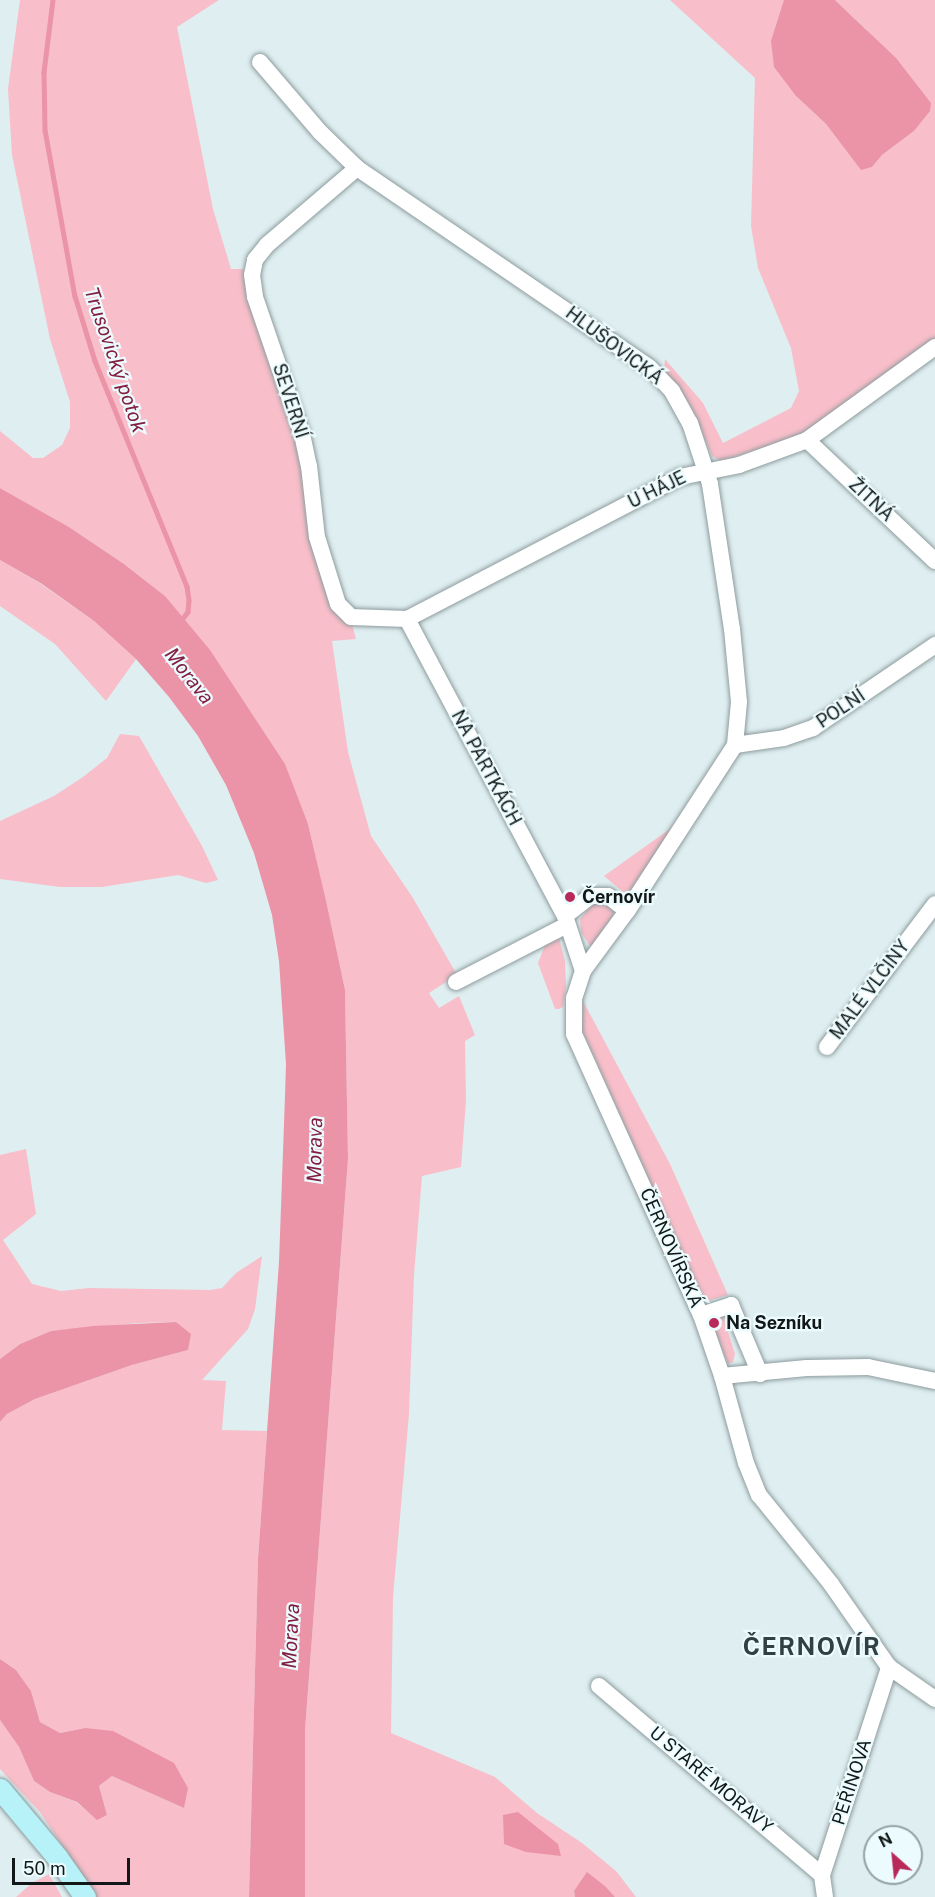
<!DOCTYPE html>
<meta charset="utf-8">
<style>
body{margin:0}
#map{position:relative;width:935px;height:1897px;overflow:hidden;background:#dfeef0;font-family:"Public Sans",sans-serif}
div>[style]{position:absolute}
.green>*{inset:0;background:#f8bec9}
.water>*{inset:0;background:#eb94a7}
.stream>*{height:4.5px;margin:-2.25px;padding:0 2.25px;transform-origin:2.25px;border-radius:2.25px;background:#eb94a7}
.roads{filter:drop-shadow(0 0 2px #8d9c9e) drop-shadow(0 0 2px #8d9c9e)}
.minor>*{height:16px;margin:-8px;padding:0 8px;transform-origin:8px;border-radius:8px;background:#fff}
.major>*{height:21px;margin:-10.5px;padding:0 10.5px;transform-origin:10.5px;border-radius:10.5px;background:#b8f2f9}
.dots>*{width:16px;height:16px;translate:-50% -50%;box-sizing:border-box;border:3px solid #ecfcfe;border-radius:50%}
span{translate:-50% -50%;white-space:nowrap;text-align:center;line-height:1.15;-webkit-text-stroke:4.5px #ecfcfe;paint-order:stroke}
.street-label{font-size:18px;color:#121818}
.poi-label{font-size:18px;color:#121818;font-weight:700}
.left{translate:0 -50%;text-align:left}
.water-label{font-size:20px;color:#831e40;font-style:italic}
.district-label{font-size:24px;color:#334042;font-weight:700;letter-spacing:1.5px}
.north{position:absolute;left:863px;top:1825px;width:60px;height:60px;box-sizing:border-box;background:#ecfcfe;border:2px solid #95a1a2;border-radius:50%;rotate:333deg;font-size:16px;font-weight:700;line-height:24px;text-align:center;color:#121818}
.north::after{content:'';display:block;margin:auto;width:21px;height:27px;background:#b8295a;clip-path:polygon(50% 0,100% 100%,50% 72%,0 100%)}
.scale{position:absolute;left:12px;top:1858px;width:118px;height:27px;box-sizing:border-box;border:3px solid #121818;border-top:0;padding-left:8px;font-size:18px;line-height:21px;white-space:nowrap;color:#121818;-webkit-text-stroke:4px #ecfcfe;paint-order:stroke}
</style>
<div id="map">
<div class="green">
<i style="clip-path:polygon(20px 0,219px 0,177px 27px,213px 209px,231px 269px,243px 269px,290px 414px,328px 597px,352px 624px,356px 639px,332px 641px,348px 752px,371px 836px,413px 898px,457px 975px,429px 993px,439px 1008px,459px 996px,475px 1035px,465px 1041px,466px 1100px,461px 1167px,422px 1176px,414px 1275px,409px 1414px,393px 1597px,391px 1733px,495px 1777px,537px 1813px,582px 1843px,616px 1871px,636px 1897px,615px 1897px,606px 1887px,574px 1891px,575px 1897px,305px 1897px,305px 1730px,348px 1159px,345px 990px,308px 824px,165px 596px,124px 564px,69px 527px,0 488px,0 431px,33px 458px,43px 458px,62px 445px,70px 428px,70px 402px,50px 339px,12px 155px,8px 89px)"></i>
<i style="clip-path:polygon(670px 0,784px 0,796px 96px,826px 124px,861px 169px,872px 167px,882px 155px,914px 131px,931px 103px,866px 29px,835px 0,935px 0,935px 338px,804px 435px,721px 461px,712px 456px,689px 403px,664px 371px,665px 359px,703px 403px,723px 443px,791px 408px,799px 391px,791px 348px,758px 268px,751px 226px,755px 78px)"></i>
<i style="clip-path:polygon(0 560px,41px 584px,94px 621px,136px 659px,106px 701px,55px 644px,0 606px)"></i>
<i style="clip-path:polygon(120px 734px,139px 736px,202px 846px,218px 880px,206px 883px,178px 875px,102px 887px,60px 887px,0 879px,0 821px,54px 796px,83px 777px,107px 758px)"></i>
<i style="clip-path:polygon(674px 826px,636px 886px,629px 891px,623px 892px,604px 876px)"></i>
<i style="clip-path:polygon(594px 902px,609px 905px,613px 912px,613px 920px,597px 944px,590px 946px,581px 932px,580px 919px)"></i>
<i style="clip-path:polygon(559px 938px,565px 961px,566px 987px,563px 1007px,559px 1009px,555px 1009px,538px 963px,545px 945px)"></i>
<i style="clip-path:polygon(583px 1001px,670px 1164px,728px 1295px,704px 1302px,582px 1030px)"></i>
<i style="clip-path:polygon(26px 1149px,36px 1214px,3px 1240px,32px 1284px,61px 1291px,89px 1288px,210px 1290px,222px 1288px,236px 1273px,262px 1256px,255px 1309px,248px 1329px,202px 1380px,226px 1381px,222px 1430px,267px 1431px,258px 1559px,249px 1897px,96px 1897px,40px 1812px,0 1769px,0 1720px,19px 1747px,34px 1781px,50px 1792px,76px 1802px,97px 1819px,107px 1815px,99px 1786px,112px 1776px,184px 1808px,85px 1728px,60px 1733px,40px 1722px,31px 1691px,16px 1670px,0 1659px,0 1422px,7px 1414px,35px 1399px,132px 1365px,188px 1350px,176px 1322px,139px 1323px,51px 1331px,20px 1344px,0 1359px,0 1155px)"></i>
<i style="clip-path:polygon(723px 1316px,735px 1354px,733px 1362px,728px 1364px,710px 1319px)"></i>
<i style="clip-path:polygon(49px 1874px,62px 1897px,16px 1897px,32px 1883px)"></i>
</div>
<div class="water">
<i style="clip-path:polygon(784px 0,835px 0,896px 58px,931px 103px,930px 111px,914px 131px,882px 155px,872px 167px,861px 170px,826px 124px,796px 96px,774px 67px,771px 41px)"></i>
<i style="clip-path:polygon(0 488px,69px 527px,124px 564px,165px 596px,210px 650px,285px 764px,308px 824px,326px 901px,345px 990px,348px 1159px,305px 1730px,305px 1897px,249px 1897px,258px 1559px,279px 1262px,285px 1096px,286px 1064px,279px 961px,272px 915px,254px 853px,226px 785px,198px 736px,169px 697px,136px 659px,94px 621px,42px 584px,0 560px)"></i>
<i style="clip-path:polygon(176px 1322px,191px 1334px,188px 1350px,132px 1365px,35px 1399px,7px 1414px,0 1422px,0 1359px,20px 1344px,51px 1331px,93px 1326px)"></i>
<i style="clip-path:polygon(0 1659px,16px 1670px,31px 1691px,40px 1722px,60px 1733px,85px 1728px,113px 1731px,174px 1763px,188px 1788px,184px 1808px,112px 1776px,99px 1786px,107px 1815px,97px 1820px,77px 1802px,50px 1792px,34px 1781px,19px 1747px,0 1720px)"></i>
<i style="clip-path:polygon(518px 1812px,558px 1844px,561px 1856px,526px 1852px,504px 1844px,503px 1815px)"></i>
<i style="clip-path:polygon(587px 1872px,606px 1887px,615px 1897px,575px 1897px,574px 1891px)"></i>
</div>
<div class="stream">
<i style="left:53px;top:0;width:73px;rotate:97.1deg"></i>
<i style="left:44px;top:72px;width:58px;rotate:89deg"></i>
<i style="left:45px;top:130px;width:169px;rotate:79.8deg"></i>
<i style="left:75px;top:296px;width:68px;rotate:72.9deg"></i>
<i style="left:95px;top:361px;width:244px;rotate:67.8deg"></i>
<i style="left:187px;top:587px;width:13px;rotate:81deg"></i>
<i style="left:189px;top:600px;width:12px;rotate:95deg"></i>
<i style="left:188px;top:612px;width:11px;rotate:128deg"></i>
</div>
<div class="roads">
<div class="minor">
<i style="left:260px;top:62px;width:92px;rotate:49.4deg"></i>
<i style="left:320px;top:132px;width:52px;rotate:44.2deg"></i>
<i style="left:357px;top:168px;width:353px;rotate:34.3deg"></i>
<i style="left:649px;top:367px;width:33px;rotate:46deg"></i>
<i style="left:672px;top:391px;width:37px;rotate:61deg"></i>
<i style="left:690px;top:423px;width:64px;rotate:71.8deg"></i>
<i style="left:710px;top:484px;width:147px;rotate:81.4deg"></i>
<i style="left:732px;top:629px;width:73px;rotate:84.5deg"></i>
<i style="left:739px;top:702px;width:43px;rotate:95.3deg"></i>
<i style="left:735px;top:745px;width:198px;rotate:123deg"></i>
<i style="left:627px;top:911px;width:74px;rotate:126.3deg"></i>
<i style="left:583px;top:971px;width:28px;rotate:108deg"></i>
<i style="left:574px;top:998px;width:36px;rotate:90deg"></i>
<i style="left:574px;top:1034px;width:308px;rotate:65.7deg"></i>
<i style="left:701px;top:1315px;width:65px;rotate:71deg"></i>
<i style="left:722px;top:1376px;width:90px;rotate:74.6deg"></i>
<i style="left:746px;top:1463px;width:35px;rotate:68deg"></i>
<i style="left:759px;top:1495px;width:114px;rotate:51deg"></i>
<i style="left:831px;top:1584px;width:101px;rotate:55.1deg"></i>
<i style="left:889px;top:1667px;width:56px;rotate:34.8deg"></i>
<i style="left:357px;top:168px;width:118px;rotate:139.5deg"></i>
<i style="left:267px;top:245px;width:19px;rotate:129deg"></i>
<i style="left:255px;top:260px;width:15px;rotate:101deg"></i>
<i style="left:252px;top:275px;width:22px;rotate:82deg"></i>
<i style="left:255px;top:297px;width:145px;rotate:71.1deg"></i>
<i style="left:302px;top:434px;width:33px;rotate:78deg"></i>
<i style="left:309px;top:466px;width:71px;rotate:83.6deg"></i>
<i style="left:317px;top:537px;width:70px;rotate:72.6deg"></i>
<i style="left:338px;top:604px;width:18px;rotate:45deg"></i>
<i style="left:351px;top:617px;width:56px;rotate:2deg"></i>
<i style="left:407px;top:619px;width:308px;rotate:-27.5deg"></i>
<i style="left:680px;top:477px;width:60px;rotate:-11.5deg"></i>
<i style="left:739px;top:465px;width:72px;rotate:-20.2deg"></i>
<i style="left:807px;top:440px;width:158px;rotate:-36deg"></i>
<i style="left:807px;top:440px;width:176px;rotate:43.4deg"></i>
<i style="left:407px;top:619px;width:336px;rotate:62deg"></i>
<i style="left:565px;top:916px;width:58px;rotate:71.9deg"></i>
<i style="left:735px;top:745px;width:49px;rotate:-8.1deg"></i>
<i style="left:784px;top:738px;width:31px;rotate:-19deg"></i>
<i style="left:813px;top:728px;width:148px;rotate:-34.2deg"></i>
<i style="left:565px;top:916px;width:33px;rotate:-38deg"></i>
<i style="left:591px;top:896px;width:17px"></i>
<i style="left:608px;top:896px;width:24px;rotate:38deg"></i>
<i style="left:456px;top:982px;width:125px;rotate:-27.2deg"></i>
<i style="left:827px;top:1047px;width:179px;rotate:-52.9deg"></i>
<i style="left:701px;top:1315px;width:32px;rotate:-18deg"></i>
<i style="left:731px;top:1305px;width:75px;rotate:67.2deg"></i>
<i style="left:722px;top:1376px;width:85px;rotate:-5.4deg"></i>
<i style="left:807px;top:1368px;width:61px;rotate:-0.9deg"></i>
<i style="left:868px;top:1367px;width:68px;rotate:11.8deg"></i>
<i style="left:599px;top:1686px;width:292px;rotate:40.3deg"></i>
<i style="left:825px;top:1897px;width:22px;rotate:-98deg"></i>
<i style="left:822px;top:1875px;width:219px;rotate:-72.1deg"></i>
</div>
<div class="major">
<i style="left:0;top:1789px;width:89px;rotate:50deg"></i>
<i style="left:57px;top:1857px;width:49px;rotate:55deg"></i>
</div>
</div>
<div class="dots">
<i style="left:570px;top:897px;background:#b8295a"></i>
<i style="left:714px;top:1323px;background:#b8295a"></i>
</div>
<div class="street-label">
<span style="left:614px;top:346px;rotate:37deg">HLUŠOVICKÁ</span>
<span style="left:290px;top:401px;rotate:72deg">SEVERNÍ</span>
<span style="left:657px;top:490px;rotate:-26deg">U HÁJE</span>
<span style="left:871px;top:500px;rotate:43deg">ŽITNÁ</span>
<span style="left:841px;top:709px;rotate:-34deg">POLNÍ</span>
<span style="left:486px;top:768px;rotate:62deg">NA PARTKÁCH</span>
<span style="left:870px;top:990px;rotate:-53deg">MALÉ VLČINY</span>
<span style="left:671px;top:1248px;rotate:66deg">ČERNOVÍRSKÁ</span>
<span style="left:711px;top:1780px;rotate:40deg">U STARÉ MORAVY</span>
<span style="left:852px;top:1782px;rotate:-72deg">PEŘINOVA</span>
</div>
<div class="poi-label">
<span class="left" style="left:582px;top:897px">Černovír</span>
<span class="left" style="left:726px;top:1323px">Na Sezníku</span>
</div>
<div class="water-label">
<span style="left:115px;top:360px;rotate:71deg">Trusovický potok</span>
<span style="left:189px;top:676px;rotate:52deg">Morava</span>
<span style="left:315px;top:1150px;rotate:-89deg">Morava</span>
<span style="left:291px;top:1636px;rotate:-87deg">Morava</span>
</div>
<div class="district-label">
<span style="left:812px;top:1647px">ČERNOVÍR</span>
</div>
<div class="north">N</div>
<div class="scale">50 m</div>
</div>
